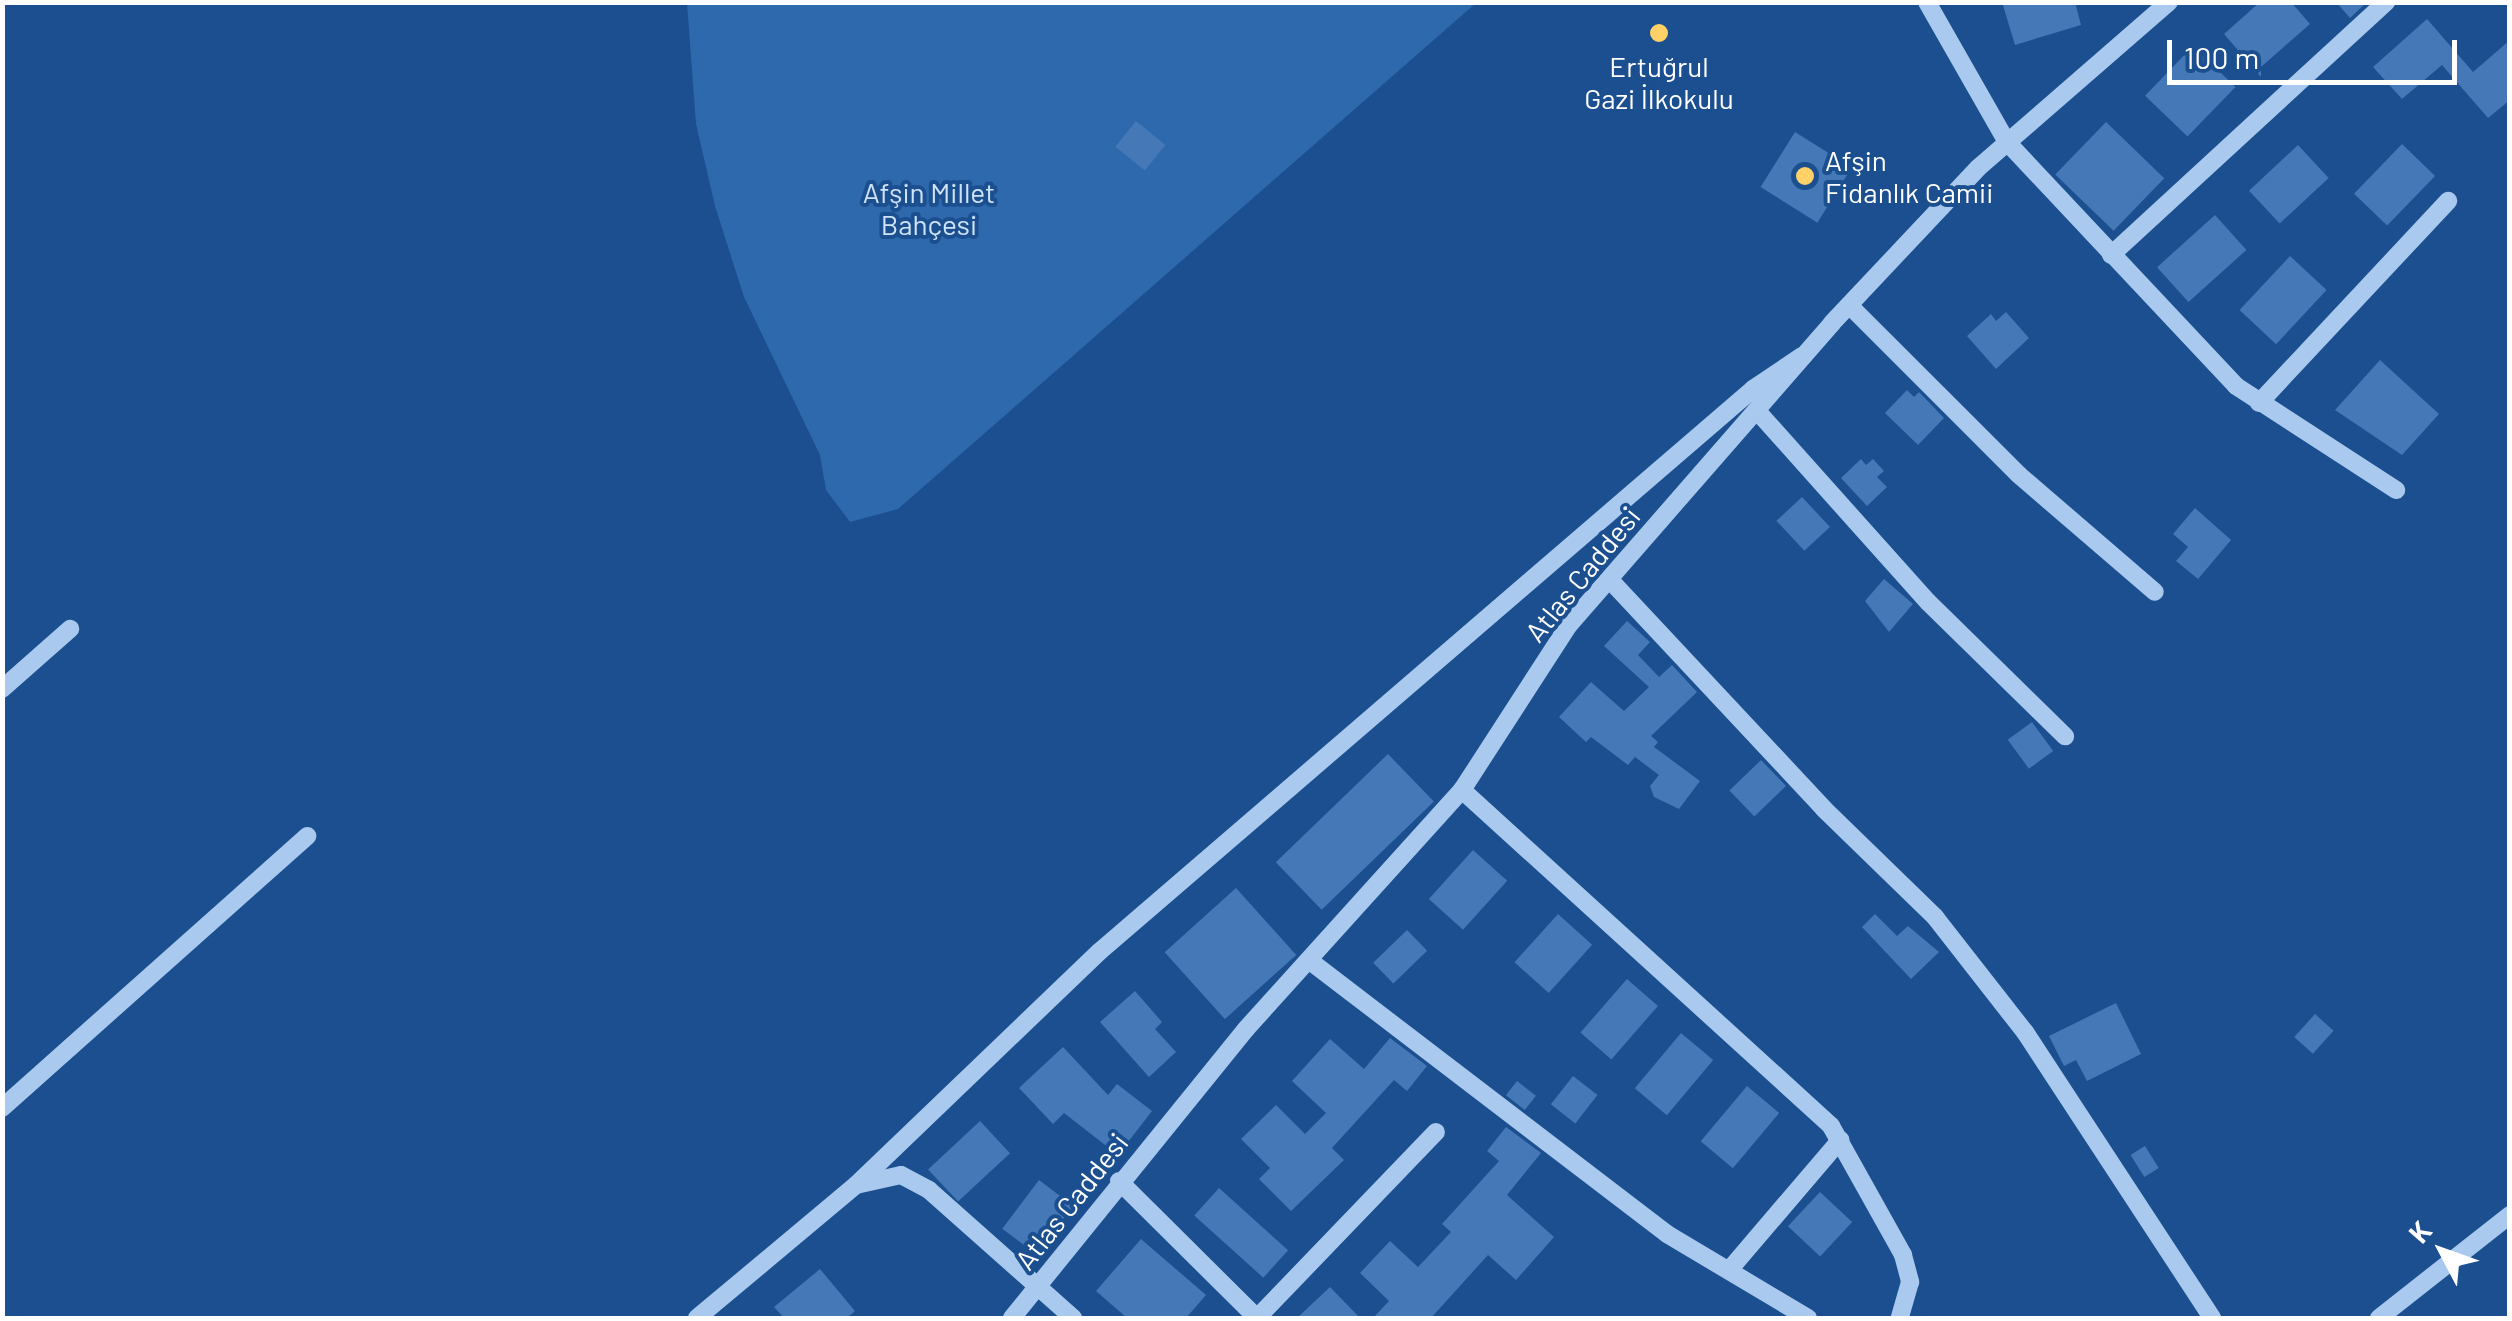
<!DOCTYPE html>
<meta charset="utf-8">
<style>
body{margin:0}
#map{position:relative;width:2512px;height:1321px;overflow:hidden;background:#1b4f8f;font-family:Barlow,sans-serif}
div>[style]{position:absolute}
.green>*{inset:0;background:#2e69ad}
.building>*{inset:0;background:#4478b7;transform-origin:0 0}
.minor>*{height:18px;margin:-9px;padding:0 9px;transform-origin:9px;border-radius:9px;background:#a9c9ee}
.dots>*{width:28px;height:28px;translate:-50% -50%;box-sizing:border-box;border:5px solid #1b4f8f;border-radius:50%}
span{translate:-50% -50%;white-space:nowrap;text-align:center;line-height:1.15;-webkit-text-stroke:8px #1b4f8f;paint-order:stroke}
.poi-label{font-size:28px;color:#fff}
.left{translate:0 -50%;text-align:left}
.park-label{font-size:28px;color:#cfe3fa}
.street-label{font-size:28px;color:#fff}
.frame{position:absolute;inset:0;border:5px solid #fff;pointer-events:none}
.north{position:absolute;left:2392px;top:1201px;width:100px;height:100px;-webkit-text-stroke:8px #1b4f8f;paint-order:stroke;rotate:311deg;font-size:28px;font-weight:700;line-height:40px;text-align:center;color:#fff}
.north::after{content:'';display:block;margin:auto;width:35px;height:45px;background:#fff;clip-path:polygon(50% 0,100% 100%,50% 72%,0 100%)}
.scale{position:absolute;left:2167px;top:40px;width:290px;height:45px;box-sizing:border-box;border:5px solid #fff;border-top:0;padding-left:12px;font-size:30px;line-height:35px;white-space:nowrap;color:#fff;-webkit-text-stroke:8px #1b4f8f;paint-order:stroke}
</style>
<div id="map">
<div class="green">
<i style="clip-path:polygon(687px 3px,1476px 3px,898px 509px,850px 522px,826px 490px,820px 455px,744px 297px,715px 206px,696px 124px)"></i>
</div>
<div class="building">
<i style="clip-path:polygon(2002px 2px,2075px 2px,2081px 25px,2015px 45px)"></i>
<i style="clip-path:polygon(2260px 2px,2291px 2px,2310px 24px,2261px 67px,2261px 77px,2224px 34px)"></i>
<i style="clip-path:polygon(2336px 2px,2367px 2px,2350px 18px)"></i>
<i style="clip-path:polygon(2427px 19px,2473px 72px,2510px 40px,2510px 100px,2488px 118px,2442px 65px,2402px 99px,2373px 67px)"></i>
<i style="left:2193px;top:46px;width:59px;height:69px;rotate:44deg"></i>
<i style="left:1136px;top:121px;width:38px;height:33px;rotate:39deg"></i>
<i style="left:2106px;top:122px;width:81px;height:73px;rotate:44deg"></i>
<i style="left:1795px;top:132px;width:67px;height:65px;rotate:32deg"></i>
<i style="left:2402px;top:144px;width:46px;height:69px;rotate:44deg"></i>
<i style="left:2298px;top:145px;width:45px;height:67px;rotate:47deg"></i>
<i style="left:2215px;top:215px;width:47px;height:78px;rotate:48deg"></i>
<i style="left:2290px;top:256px;width:50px;height:74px;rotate:43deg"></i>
<i style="clip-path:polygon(2006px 312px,2029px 338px,1996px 369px,1967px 336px,1991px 314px,1996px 321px)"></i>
<i style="clip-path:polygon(2380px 360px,2439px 414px,2402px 455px,2335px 410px)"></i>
<i style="clip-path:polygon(1907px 390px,1914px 397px,1919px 392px,1944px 418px,1918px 445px,1885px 413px)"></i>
<i style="clip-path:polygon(1861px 459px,1866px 465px,1873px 459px,1884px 471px,1877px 477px,1887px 487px,1867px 506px,1841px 478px)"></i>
<i style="left:1802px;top:497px;width:41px;height:35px;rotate:47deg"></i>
<i style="clip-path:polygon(2195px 508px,2231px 540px,2198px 579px,2176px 561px,2188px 547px,2173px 534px)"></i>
<i style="clip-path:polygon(1884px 579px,1913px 604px,1889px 632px,1865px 601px)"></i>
<i style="clip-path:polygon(1627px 621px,1650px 642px,1638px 655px,1659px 677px,1672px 665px,1697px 692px,1651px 736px,1658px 742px,1654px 747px,1700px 781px,1679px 809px,1654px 797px,1650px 786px,1659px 775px,1635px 757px,1628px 765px,1591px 737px,1586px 742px,1559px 717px,1591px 682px,1624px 711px,1649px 687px,1604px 646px)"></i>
<i style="left:2032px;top:722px;width:36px;height:30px;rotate:54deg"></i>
<i style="left:1388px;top:754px;width:66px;height:156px;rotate:46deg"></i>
<i style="left:1761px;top:760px;width:36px;height:44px;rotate:46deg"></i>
<i style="left:1473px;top:850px;width:46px;height:66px;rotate:42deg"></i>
<i style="left:1236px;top:888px;width:90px;height:96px;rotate:48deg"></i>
<i style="left:1558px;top:914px;width:46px;height:65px;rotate:42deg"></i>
<i style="clip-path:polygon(1875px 914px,1897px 936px,1908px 926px,1939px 952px,1911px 979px,1862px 927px)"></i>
<i style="left:1407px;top:930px;width:29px;height:47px;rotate:46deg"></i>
<i style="left:1627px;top:979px;width:41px;height:71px;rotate:41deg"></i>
<i style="clip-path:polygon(1135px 991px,1162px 1022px,1155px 1029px,1176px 1052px,1149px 1077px,1100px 1022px)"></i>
<i style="clip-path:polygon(2116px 1003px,2141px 1054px,2087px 1081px,2076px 1060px,2064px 1066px,2049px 1036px)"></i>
<i style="left:2315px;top:1014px;width:25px;height:31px;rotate:42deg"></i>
<i style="left:1681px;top:1033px;width:42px;height:72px;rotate:40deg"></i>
<i style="clip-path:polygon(1390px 1038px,1427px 1066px,1407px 1091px,1394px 1080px,1332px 1148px,1344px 1160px,1291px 1211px,1259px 1179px,1270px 1168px,1241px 1139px,1276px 1105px,1305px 1134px,1326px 1113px,1292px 1081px,1330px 1039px,1364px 1069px)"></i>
<i style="clip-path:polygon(1063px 1047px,1108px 1095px,1117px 1084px,1152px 1111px,1118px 1155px,1064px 1113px,1053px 1124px,1019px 1088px)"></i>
<i style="left:1573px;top:1076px;width:31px;height:36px;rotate:38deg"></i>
<i style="left:1517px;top:1081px;width:24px;height:18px;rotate:38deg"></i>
<i style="left:1747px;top:1086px;width:42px;height:72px;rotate:40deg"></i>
<i style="left:980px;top:1121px;width:44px;height:71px;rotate:47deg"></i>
<i style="clip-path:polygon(1506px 1127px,1541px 1153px,1507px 1195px,1554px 1237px,1516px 1280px,1488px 1255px,1431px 1318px,1373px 1318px,1389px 1301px,1360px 1273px,1390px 1241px,1418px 1267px,1451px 1232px,1442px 1224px,1499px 1161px,1487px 1151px)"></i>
<i style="left:2145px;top:1146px;width:26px;height:17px;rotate:58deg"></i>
<i style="left:1039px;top:1180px;width:43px;height:61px;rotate:37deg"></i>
<i style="left:1219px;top:1188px;width:93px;height:37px;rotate:42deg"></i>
<i style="left:1820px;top:1192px;width:44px;height:47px;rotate:43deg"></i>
<i style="clip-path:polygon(1141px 1239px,1206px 1295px,1186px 1318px,1127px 1318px,1096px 1291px)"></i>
<i style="clip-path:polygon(820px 1269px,855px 1311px,847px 1318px,784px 1318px,774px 1307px)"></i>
<i style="clip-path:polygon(1330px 1287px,1360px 1318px,1297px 1318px)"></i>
</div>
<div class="minor">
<i style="left:1927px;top:2px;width:161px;rotate:60.3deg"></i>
<i style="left:2007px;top:142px;width:335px;rotate:46.8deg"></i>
<i style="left:2236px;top:386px;width:191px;rotate:33deg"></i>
<i style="left:2111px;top:255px;width:374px;rotate:-42.6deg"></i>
<i style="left:1849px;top:305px;width:240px;rotate:45deg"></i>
<i style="left:2019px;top:475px;width:179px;rotate:40.7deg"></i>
<i style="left:2259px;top:403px;width:277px;rotate:-46.9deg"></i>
<i style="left:1758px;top:412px;width:255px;rotate:48.2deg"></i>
<i style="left:1928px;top:602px;width:192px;rotate:44.4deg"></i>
<i style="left:1610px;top:580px;width:313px;rotate:46.9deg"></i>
<i style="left:1824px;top:809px;width:155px;rotate:44.2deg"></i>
<i style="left:1935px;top:917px;width:146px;rotate:52deg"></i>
<i style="left:2025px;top:1032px;width:342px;rotate:56.8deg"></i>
<i style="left:2px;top:689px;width:91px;rotate:-41.4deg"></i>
<i style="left:1462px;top:790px;width:499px;rotate:42.3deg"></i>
<i style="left:1831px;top:1126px;width:148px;rotate:60.8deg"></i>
<i style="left:1903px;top:1255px;width:28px;rotate:75deg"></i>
<i style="left:1910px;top:1282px;width:37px;rotate:106deg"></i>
<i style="left:1310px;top:961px;width:449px;rotate:37.4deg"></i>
<i style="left:1667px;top:1234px;width:164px;rotate:30.8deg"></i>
<i style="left:2px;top:1108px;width:409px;rotate:-41.7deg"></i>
<i style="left:1119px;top:1181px;width:194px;rotate:44.8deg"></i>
<i style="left:856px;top:1185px;width:337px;rotate:-43.8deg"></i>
<i style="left:1099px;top:952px;width:863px;rotate:-40.72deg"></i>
<i style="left:1753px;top:389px;width:59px;rotate:-34deg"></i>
<i style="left:1730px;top:1269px;width:170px;rotate:-49.5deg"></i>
<i style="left:697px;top:1318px;width:207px;rotate:-39.9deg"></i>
<i style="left:856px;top:1185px;width:46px;rotate:-12.5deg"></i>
<i style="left:901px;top:1175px;width:32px;rotate:28deg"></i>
<i style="left:929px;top:1190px;width:193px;rotate:41.6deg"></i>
<i style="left:1012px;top:1318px;width:372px;rotate:-51deg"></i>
<i style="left:1246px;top:1029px;width:322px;rotate:-47.9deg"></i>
<i style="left:1462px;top:790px;width:195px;rotate:-57.1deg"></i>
<i style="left:1568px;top:626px;width:402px;rotate:-48.9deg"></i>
<i style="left:1832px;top:323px;width:213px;rotate:-46.7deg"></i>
<i style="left:1978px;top:168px;width:253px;rotate:-41deg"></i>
<i style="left:1257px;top:1318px;width:258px;rotate:-46.1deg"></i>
<i style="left:2379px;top:1318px;width:167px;rotate:-38.2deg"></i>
</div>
<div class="dots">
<i style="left:1659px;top:33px;background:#ffd166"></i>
<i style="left:1805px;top:176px;background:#ffd166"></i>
</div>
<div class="poi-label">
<span style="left:1659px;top:82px">Ertuğrul<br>Gazi İlkokulu</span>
<span class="left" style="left:1825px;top:176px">Afşin<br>Fidanlık Camii</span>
</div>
<div class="park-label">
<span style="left:929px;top:208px">Afşin Millet<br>Bahçesi</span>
</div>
<div class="street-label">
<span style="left:1582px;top:574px;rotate:-51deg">Atlas Caddesi</span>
<span style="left:1071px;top:1201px;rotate:-52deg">Atlas Caddesi</span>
</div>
<div class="frame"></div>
<div class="north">K</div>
<div class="scale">100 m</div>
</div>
